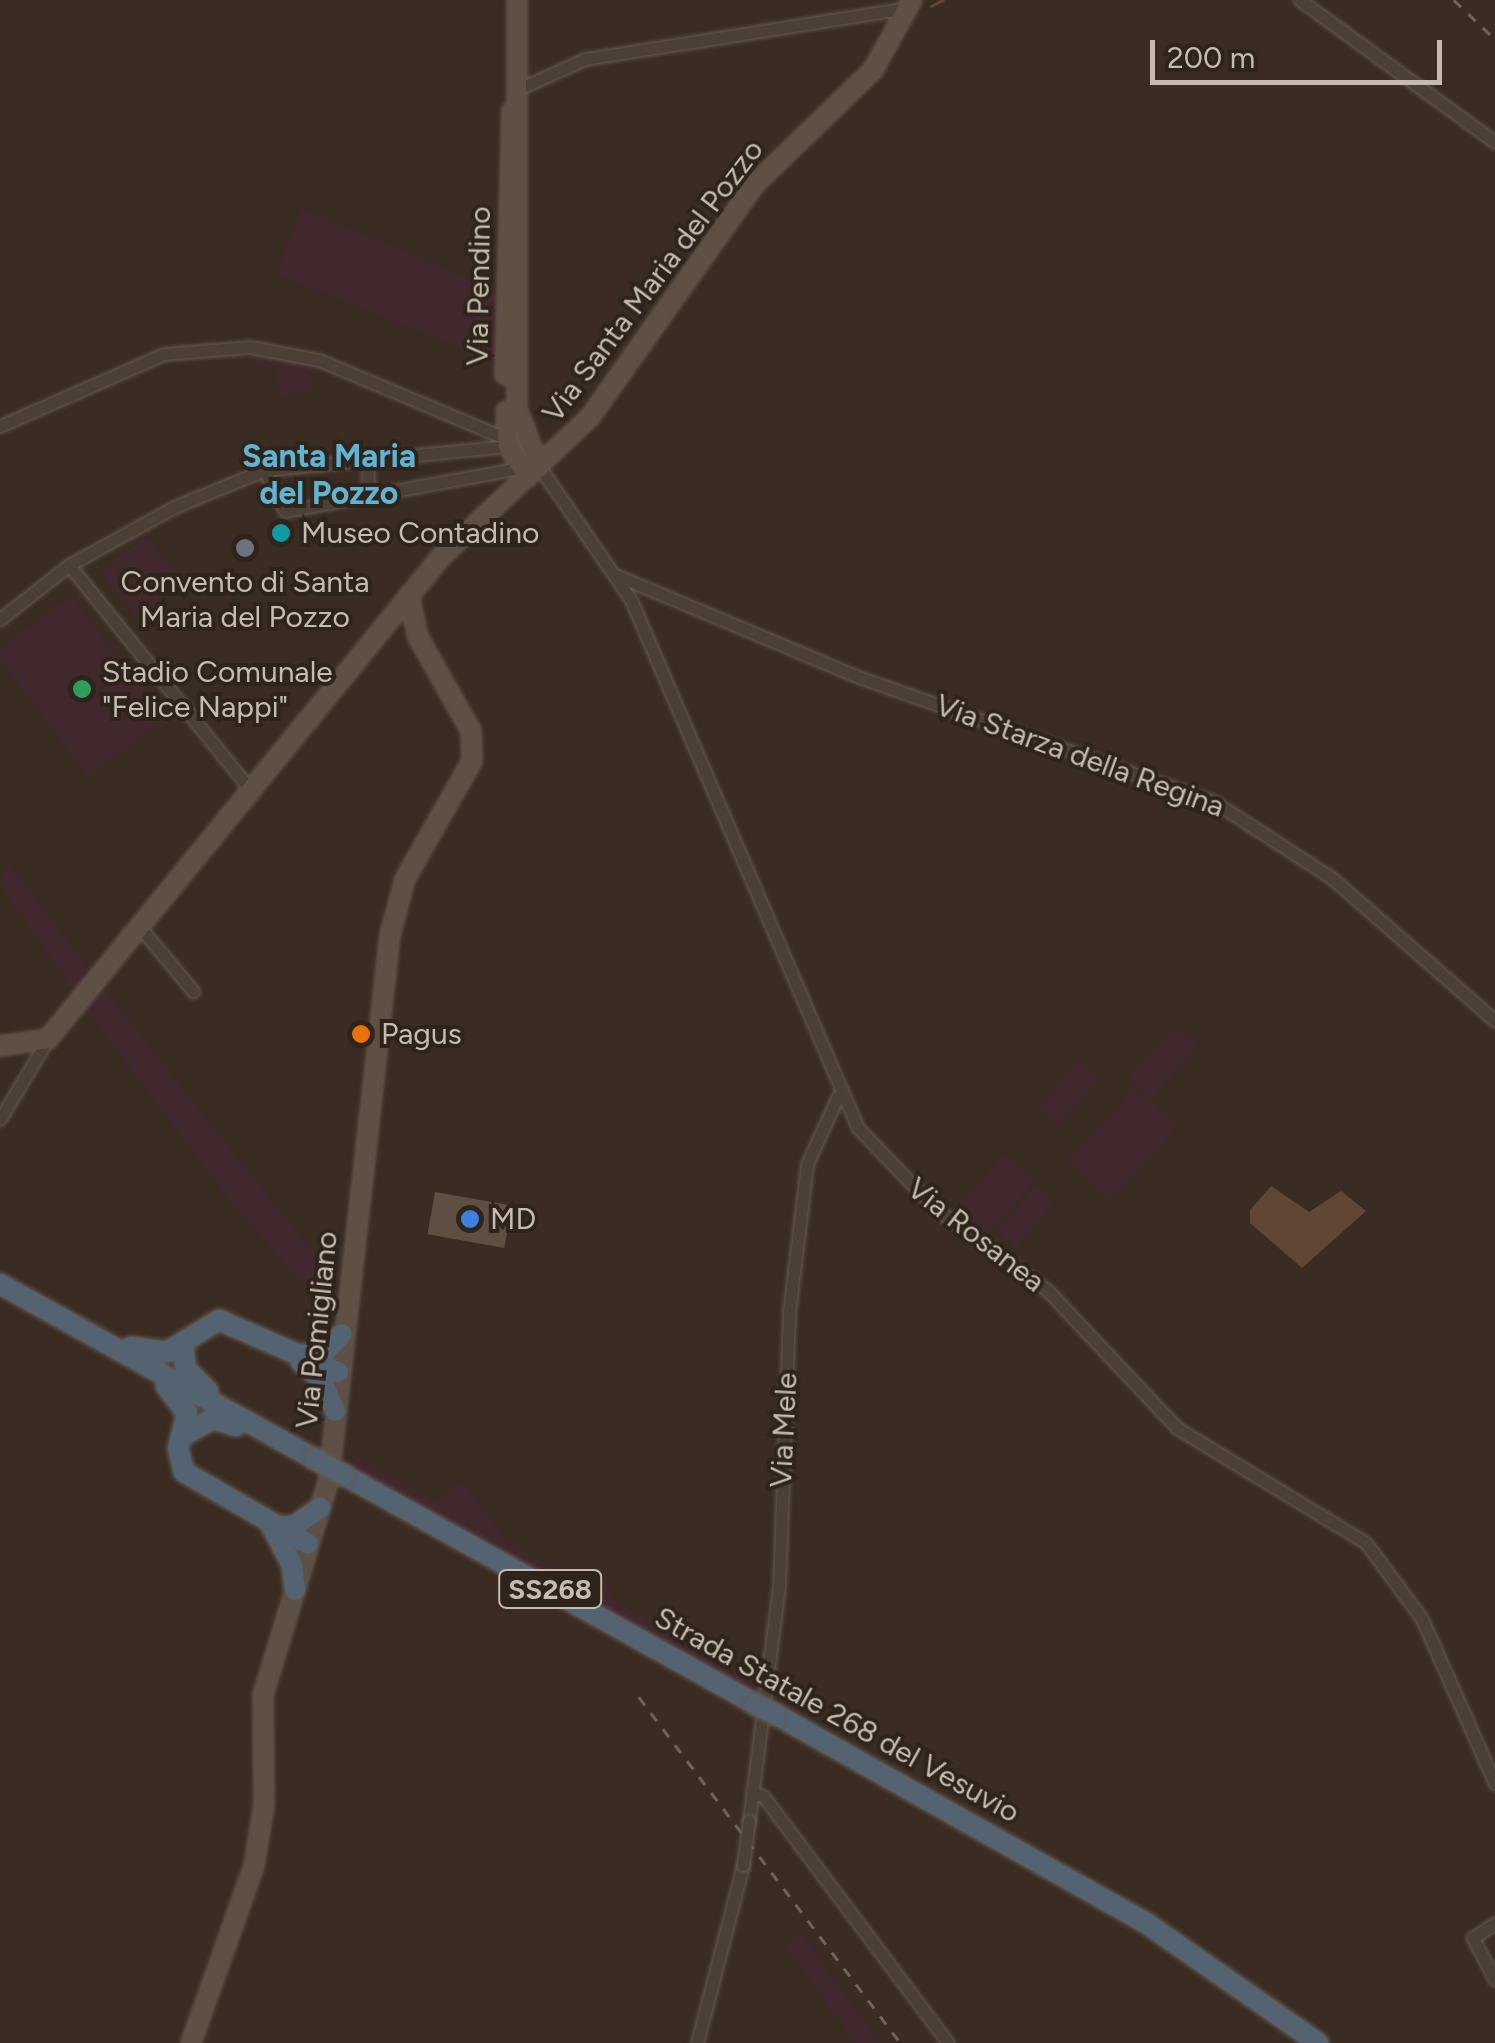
<!DOCTYPE html>
<style>
body{margin:0}
#map{position:relative;width:1495px;height:2043px;overflow:hidden;background:#3a2c22;font-family:Figtree,sans-serif}
div>[style]{position:absolute}
.green>*{inset:0;background:#41282c;transform-origin:0 0}
.water>*{inset:0;background:#604634}
.stream>*{height:2.5px;margin:-1.25px;padding:0 1.25px;transform-origin:1.25px;border-radius:1.25px;background:#604634}
.building>*{inset:0;background:#5f4f43;transform-origin:0 0}
.roads{filter:drop-shadow(0 0 2px #655a51) drop-shadow(0 0 2px #655a51)}
.street>*{height:11px;margin:-5.5px;padding:0 5.5px;transform-origin:5.5px;border-radius:5.5px;background:#4b3f36}
.secondary>*{height:18px;margin:-9px;padding:0 9px;transform-origin:9px;border-radius:9px;background:#5e5044}
.highway>*{height:20px;margin:-10px;padding:0 10px;transform-origin:10px;border-radius:10px;background:#536371}
.rail>*{height:2.5px;margin-top:-1.25px;transform-origin:0;background:repeating-linear-gradient(90deg,#726358 0 10px,transparent 0 20px)}
.bridges{filter:drop-shadow(0 0 2px #655a51) drop-shadow(0 0 2px #655a51)}
.street-bridge>*{height:11px;margin:-5.5px;padding:0 5.5px;transform-origin:5.5px;border-radius:5.5px;background:#4b3f36}
.highway-bridge>*{height:20px;margin:-10px;padding:0 10px;transform-origin:10px;border-radius:10px;background:#536371}
.dots>*{width:28px;height:28px;translate:-50% -50%;box-sizing:border-box;border:5px solid #2f241b;border-radius:50%}
span{translate:-50% -50%;white-space:nowrap;text-align:center;line-height:1.15;-webkit-text-stroke:8px #2f241b;paint-order:stroke}
.shield-label span{padding:2px 8px;background:#2f241b;border:2px solid;border-radius:8px;-webkit-text-stroke-width:0}
.shield-label{font-size:28px;color:#c7bbb1;font-weight:700}
.street-label{font-size:30px;color:#c7bbb1}
.poi-label{font-size:30px;color:#c7bbb1}
.left{translate:0 -50%;text-align:left}
.neighbourhood-label{font-size:32px;color:#5fb4d3;font-weight:700}
.scale{position:absolute;left:1150px;top:40px;width:292px;height:45px;box-sizing:border-box;border:5px solid #c7bbb1;border-top:0;padding-left:12px;font-size:30px;line-height:35px;white-space:nowrap;color:#c7bbb1;-webkit-text-stroke:8px #2f241b;paint-order:stroke}
</style>
<div id="map">
<div class="green">
<i style="clip-path:polygon(301px 208px,498px 290px,497px 363px,276px 274px)"></i>
<i style="clip-path:polygon(251px 351px,310px 361px,312px 389px,279px 399px,276px 370px,254px 364px)"></i>
<i style="left:146px;top:536px;width:58px;height:58px;rotate:52deg"></i>
<i style="clip-path:polygon(71px 595px,164px 720px,88px 777px,0 659px,0 648px)"></i>
<i style="clip-path:polygon(8px 862px,93px 974px,77px 995px,0 886px)"></i>
<i style="clip-path:polygon(101px 985px,337px 1283px,333px 1319px,235px 1207px,84px 1007px)"></i>
<i style="left:1176px;top:1025px;width:31px;height:71px;rotate:42deg"></i>
<i style="left:1079px;top:1061px;width:28px;height:61px;rotate:42deg"></i>
<i style="left:1135px;top:1087px;width:58px;height:101px;rotate:42deg"></i>
<i style="left:1004px;top:1154px;width:41px;height:74px;rotate:41deg"></i>
<i style="left:1036px;top:1184px;width:26px;height:62px;rotate:40deg"></i>
<i style="clip-path:polygon(356px 1456px,434px 1501px,463px 1482px,507px 1541px,580px 1585px,567px 1590px,346px 1466px)"></i>
<i style="clip-path:polygon(603px 1580px,614px 1601px,748px 1674px,762px 1670px,763px 1697px,577px 1595px)"></i>
<i style="clip-path:polygon(801px 1933px,880px 2043px,854px 2043px,784px 1944px)"></i>
</div>
<div class="water">
<i style="clip-path:polygon(1271px 1186px,1309px 1212px,1341px 1191px,1366px 1211px,1302px 1268px,1250px 1223px,1250px 1210px)"></i>
</div>
<div class="stream">
<i style="left:931px;top:6px;width:13px;rotate:-27deg"></i>
</div>
<div class="building">
<i style="left:435px;top:1192px;width:78px;height:43px;rotate:10deg"></i>
</div>
<div class="roads">
<div class="street">
<i style="left:1300px;top:0;width:241px;rotate:36.1deg"></i>
<i style="left:514px;top:91px;width:78px;rotate:-24.3deg"></i>
<i style="left:585px;top:59px;width:326px;rotate:-9deg"></i>
<i style="left:0;top:426px;width:179px;rotate:-23.7deg"></i>
<i style="left:164px;top:354px;width:86px;rotate:-4.7deg"></i>
<i style="left:250px;top:347px;width:70px;rotate:10.7deg"></i>
<i style="left:319px;top:360px;width:204px;rotate:22.8deg"></i>
<i style="left:367px;top:459px;width:37px;rotate:87deg"></i>
<i style="left:540px;top:468px;width:160px;rotate:55.4deg"></i>
<i style="left:631px;top:600px;width:575px;rotate:66.74deg"></i>
<i style="left:858px;top:1128px;width:115px;rotate:46.1deg"></i>
<i style="left:938px;top:1211px;width:135px;rotate:35.9deg"></i>
<i style="left:1047px;top:1290px;width:190px;rotate:46.7deg"></i>
<i style="left:1177px;top:1428px;width:221px;rotate:31.3deg"></i>
<i style="left:1366px;top:1543px;width:94px;rotate:53.6deg"></i>
<i style="left:1422px;top:1619px;width:180px;rotate:66.1deg"></i>
<i style="left:264px;top:470px;width:46px;rotate:62.9deg"></i>
<i style="left:285px;top:511px;width:239px;rotate:-10.4deg"></i>
<i style="left:69px;top:565px;width:293px;rotate:51.1deg"></i>
<i style="left:618px;top:576px;width:264px;rotate:22.8deg"></i>
<i style="left:861px;top:678px;width:373px;rotate:19.3deg"></i>
<i style="left:1213px;top:801px;width:143px;rotate:33deg"></i>
<i style="left:1333px;top:879px;width:215px;rotate:41.2deg"></i>
<i style="left:0;top:619px;width:88px;rotate:-38deg"></i>
<i style="left:69px;top:565px;width:120px;rotate:-28.9deg"></i>
<i style="left:174px;top:507px;width:97px;rotate:-22.3deg"></i>
<i style="left:264px;top:470px;width:245px;rotate:-5.6deg"></i>
<i style="left:139px;top:926px;width:85px;rotate:50.3deg"></i>
<i style="left:0;top:1119px;width:93px;rotate:-59deg"></i>
<i style="left:752px;top:1791px;width:13px;rotate:27deg"></i>
<i style="left:764px;top:1797px;width:307px;rotate:53.2deg"></i>
<i style="left:749px;top:1820px;width:235px;rotate:-82.7deg"></i>
<i style="left:779px;top:1587px;width:274px;rotate:-87.9deg"></i>
<i style="left:789px;top:1313px;width:150px;rotate:-83.1deg"></i>
<i style="left:807px;top:1164px;width:75px;rotate:-65.5deg"></i>
<i style="left:1495px;top:1923px;width:27px;rotate:146deg"></i>
<i style="left:1473px;top:1938px;width:47px;rotate:62.4deg"></i>
<i style="left:697px;top:2043px;width:184px;rotate:-75.5deg"></i>
</div>
<div class="secondary">
<i style="left:517px;top:0;width:409px;rotate:90deg"></i>
<i style="left:517px;top:409px;width:63px;rotate:68.7deg"></i>
<i style="left:505px;top:375px;width:264px;rotate:-88.5deg"></i>
<i style="left:506px;top:411px;width:35px;rotate:87deg"></i>
<i style="left:508px;top:446px;width:37px;rotate:57deg"></i>
<i style="left:0;top:1046px;width:49px;rotate:-8.3deg"></i>
<i style="left:48px;top:1039px;width:622px;rotate:-50.81deg"></i>
<i style="left:441px;top:557px;width:204px;rotate:-43.2deg"></i>
<i style="left:590px;top:417px;width:286px;rotate:-54.7deg"></i>
<i style="left:755px;top:184px;width:164px;rotate:-44deg"></i>
<i style="left:873px;top:70px;width:80px;rotate:-60.9deg"></i>
<i style="left:191px;top:2043px;width:188px;rotate:-70.4deg"></i>
<i style="left:254px;top:1866px;width:62px;rotate:-80.7deg"></i>
<i style="left:264px;top:1805px;width:110px;rotate:-90.5deg"></i>
<i style="left:263px;top:1695px;width:226px;rotate:-73deg"></i>
<i style="left:329px;top:1479px;width:547px;rotate:-83.6deg"></i>
<i style="left:390px;top:935px;width:58px;rotate:-75deg"></i>
<i style="left:405px;top:879px;width:136px;rotate:-60.4deg"></i>
<i style="left:472px;top:761px;width:30px;rotate:-92deg"></i>
<i style="left:471px;top:731px;width:108px;rotate:-119.4deg"></i>
<i style="left:418px;top:637px;width:43px;rotate:-102.1deg"></i>
</div>
<div class="highway">
<i style="left:0;top:1284px;width:360px;rotate:29.1deg"></i>
<i style="left:183px;top:1342px;width:27px;rotate:84deg"></i>
<i style="left:186px;top:1369px;width:31px;rotate:45deg"></i>
<i style="left:131px;top:1347px;width:36px;rotate:8deg"></i>
<i style="left:167px;top:1352px;width:61px;rotate:-31.6deg"></i>
<i style="left:219px;top:1320px;width:130px;rotate:23.6deg"></i>
<i style="left:298px;top:1355px;width:26px;rotate:-4deg"></i>
<i style="left:324px;top:1353px;width:26px;rotate:-47deg"></i>
<i style="left:301px;top:1362px;width:26px;rotate:40deg"></i>
<i style="left:321px;top:1379px;width:35px;rotate:66deg"></i>
<i style="left:166px;top:1386px;width:34px;rotate:52deg"></i>
<i style="left:187px;top:1413px;width:36px;rotate:104deg"></i>
<i style="left:178px;top:1448px;width:25px;rotate:76deg"></i>
<i style="left:184px;top:1472px;width:143px;rotate:30.1deg"></i>
<i style="left:184px;top:1435px;width:33px;rotate:-29deg"></i>
<i style="left:213px;top:1419px;width:24px;rotate:17deg"></i>
<i style="left:344px;top:1475px;width:470px;rotate:29.1deg"></i>
<i style="left:272px;top:1527px;width:43px;rotate:62.2deg"></i>
<i style="left:292px;top:1565px;width:25px;rotate:83deg"></i>
<i style="left:274px;top:1527px;width:20px;rotate:-3deg"></i>
<i style="left:294px;top:1526px;width:32px;rotate:-35deg"></i>
<i style="left:775px;top:1714px;width:426px;rotate:29.4deg"></i>
<i style="left:1146px;top:1923px;width:210px;rotate:34.9deg"></i>
</div>
</div>
<div class="rail">
<i style="left:1454px;top:0;width:57px;rotate:43.6deg"></i>
<i style="left:639px;top:1697px;width:434px;rotate:52.9deg"></i>
</div>
<div class="bridges">
<div class="street-bridge">
<i style="left:743px;top:1865px;width:45px;rotate:-82.4deg"></i>
</div>
<div class="highway-bridge">
<i style="left:315px;top:1459px;width:33px;rotate:29deg"></i>
<i style="left:755px;top:1704px;width:22px;rotate:27deg"></i>
</div>
</div>
<div class="dots">
<i style="left:281px;top:533px;background:#0f9aa8"></i>
<i style="left:245px;top:548px;background:#6b7280"></i>
<i style="left:82px;top:689px;background:#2e9e5b"></i>
<i style="left:361px;top:1034px;background:#e8710a"></i>
<i style="left:470px;top:1219px;background:#3f7fe0"></i>
</div>
<div class="shield-label">
<span style="left:550px;top:1589px">SS268</span>
</div>
<div class="street-label">
<span style="left:653px;top:281px;rotate:-53deg">Via Santa Maria del Pozzo</span>
<span style="left:479px;top:286px;rotate:-89deg">Via Pendino</span>
<span style="left:1080px;top:756px;rotate:20deg">Via Starza della Regina</span>
<span style="left:976px;top:1235px;rotate:38deg">Via Rosanea</span>
<span style="left:317px;top:1330px;rotate:-84deg">Via Pomigliano</span>
<span style="left:784px;top:1430px;rotate:-87deg">Via Mele</span>
<span style="left:837px;top:1715px;rotate:29deg">Strada Statale 268 del Vesuvio</span>
</div>
<div class="poi-label">
<span class="left" style="left:301px;top:533px">Museo Contadino</span>
<span style="left:245px;top:599px">Convento di Santa<br>Maria del Pozzo</span>
<span class="left" style="left:102px;top:689px">Stadio Comunale<br>"Felice Nappi"</span>
<span class="left" style="left:381px;top:1034px">Pagus</span>
<span class="left" style="left:490px;top:1219px">MD</span>
</div>
<div class="neighbourhood-label">
<span style="left:329px;top:475px">Santa Maria<br>del Pozzo</span>
</div>
<div class="scale">200 m</div>
</div>
